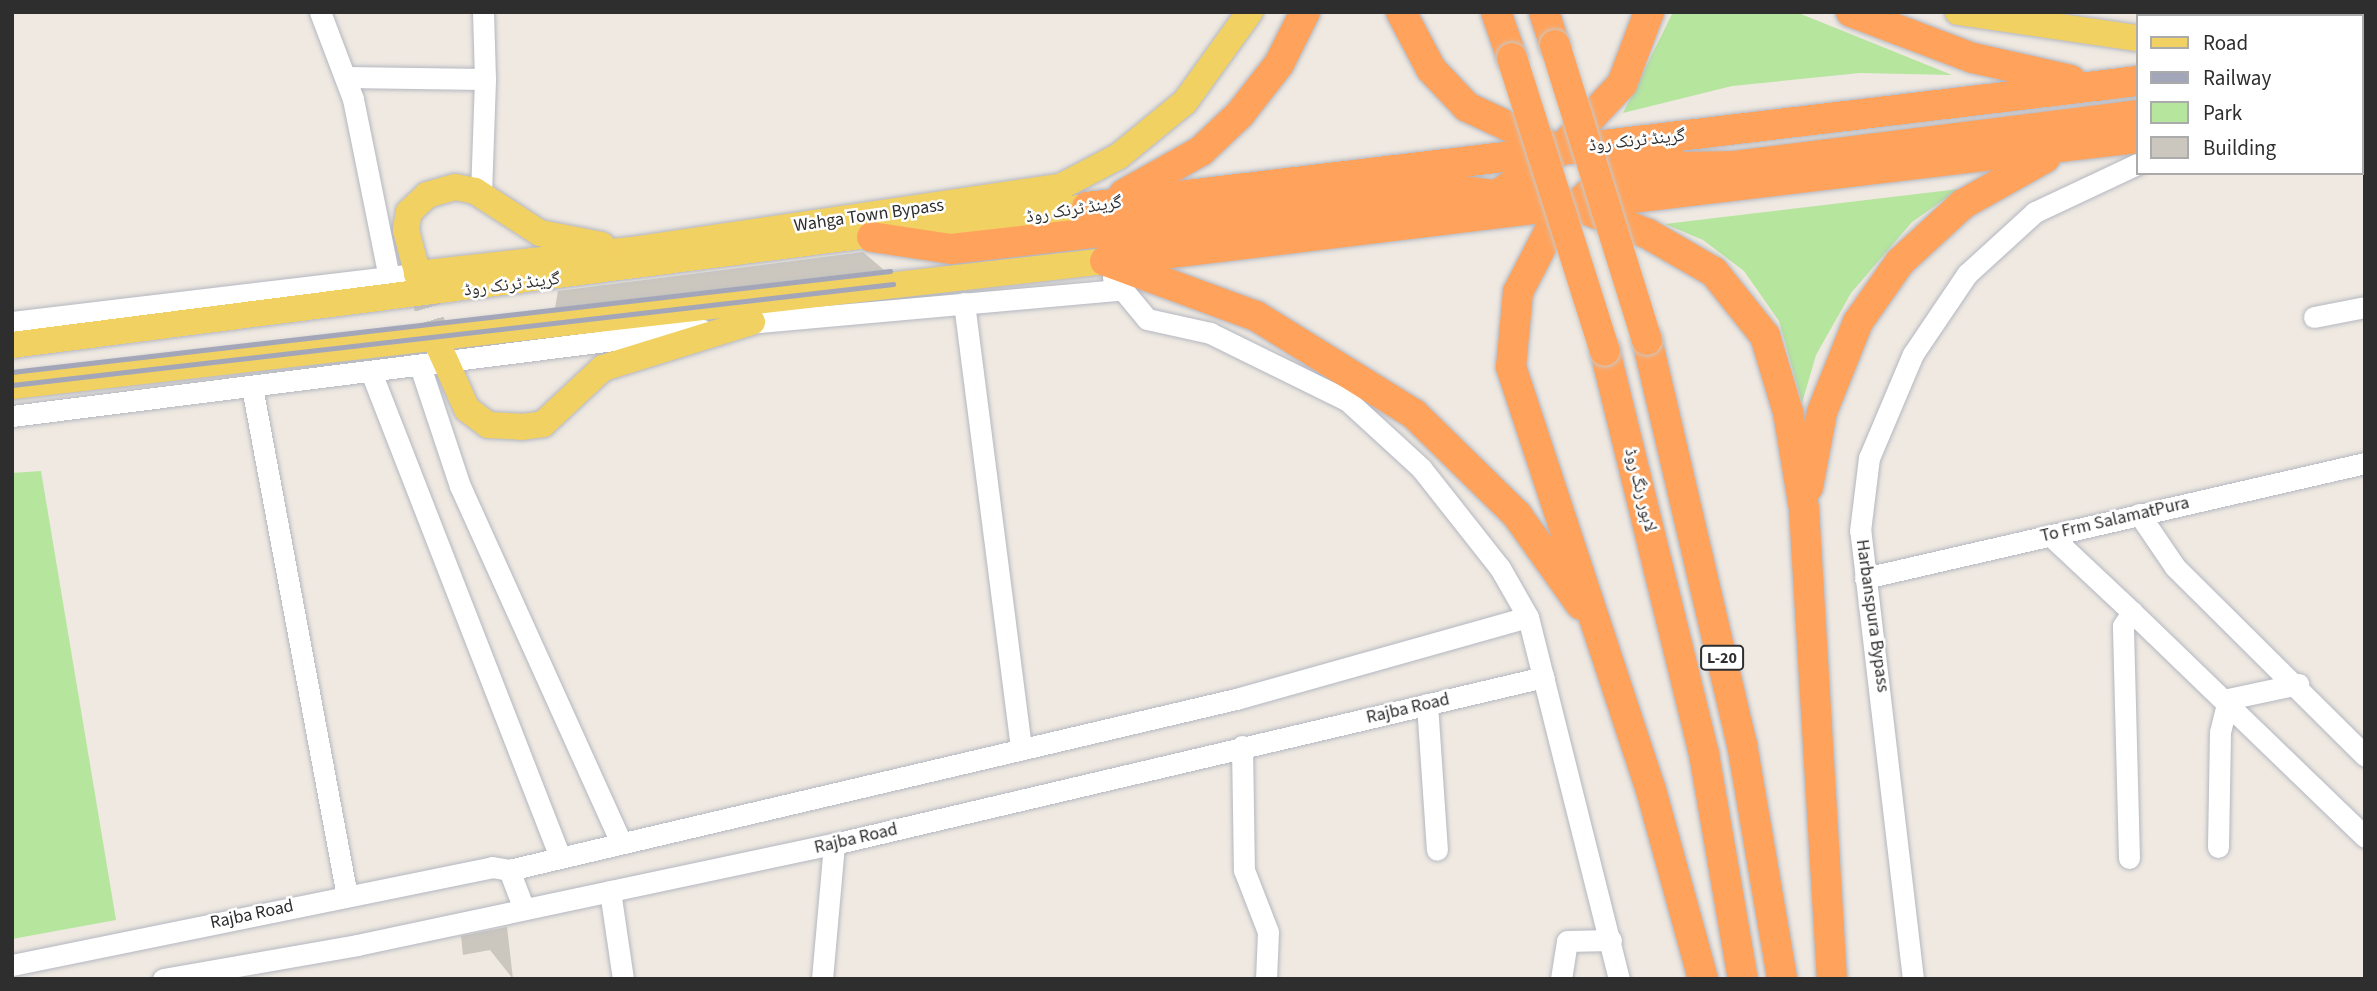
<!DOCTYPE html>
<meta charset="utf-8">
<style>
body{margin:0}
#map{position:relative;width:2377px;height:991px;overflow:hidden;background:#efe9e1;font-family:"Source Sans 3","Noto Naskh Arabic",sans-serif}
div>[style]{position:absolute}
.green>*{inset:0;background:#b6e59e}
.building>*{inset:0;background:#cbc7bf}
.major-tunnel>*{height:26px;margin-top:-13px;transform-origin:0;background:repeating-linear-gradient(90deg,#c8c4bd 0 26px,transparent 0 39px)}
.roads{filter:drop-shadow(0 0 2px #b4b7c1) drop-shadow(0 0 2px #b4b7c1)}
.minor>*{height:21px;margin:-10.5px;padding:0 10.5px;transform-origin:10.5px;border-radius:10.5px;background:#fff}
.major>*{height:26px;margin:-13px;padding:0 13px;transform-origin:13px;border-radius:13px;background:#f2d163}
.highway>*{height:30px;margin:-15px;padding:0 15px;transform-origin:15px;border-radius:15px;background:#ffa35c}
.rail>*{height:5px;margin:-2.5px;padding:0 2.5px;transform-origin:2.5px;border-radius:2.5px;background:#a3a6b8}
.bridges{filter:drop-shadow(0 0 2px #c9c9c9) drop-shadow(0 0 2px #c9c9c9)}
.highway-bridge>*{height:30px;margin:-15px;padding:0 15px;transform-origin:15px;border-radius:15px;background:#ffa35c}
span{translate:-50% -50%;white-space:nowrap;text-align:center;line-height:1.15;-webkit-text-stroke:5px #fff;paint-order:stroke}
.shield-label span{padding:2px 5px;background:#fff;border:2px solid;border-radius:5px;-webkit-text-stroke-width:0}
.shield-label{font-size:16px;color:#2e2e2e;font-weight:700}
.street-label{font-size:18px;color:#2e2e2e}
.frame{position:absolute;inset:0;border:14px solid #2e2e2e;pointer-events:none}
.legend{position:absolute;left:2136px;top:14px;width:228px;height:161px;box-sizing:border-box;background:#fff;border:2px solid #ababab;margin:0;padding:9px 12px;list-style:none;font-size:21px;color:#2e2e2e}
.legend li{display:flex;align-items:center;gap:14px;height:35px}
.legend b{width:35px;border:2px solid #ababab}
</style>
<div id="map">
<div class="green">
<i style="clip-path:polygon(1673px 12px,1796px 12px,1952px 75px,1860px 73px,1732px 86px,1623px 113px)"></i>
<i style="clip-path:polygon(1959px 189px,1912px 222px,1851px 293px,1816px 355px,1802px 403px,1779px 321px,1744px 271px,1703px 240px,1665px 224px)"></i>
<i style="clip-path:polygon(41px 471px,116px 920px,12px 939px,12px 473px)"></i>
</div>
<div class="building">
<i style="clip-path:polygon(863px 252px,884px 270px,555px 308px,558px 291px)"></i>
<i style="clip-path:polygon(507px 927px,513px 979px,490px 950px,463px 955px,461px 936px)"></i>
</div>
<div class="major-tunnel">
<i style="left:420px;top:283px;width:67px;rotate:73.5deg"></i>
</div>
<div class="roads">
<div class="minor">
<i style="left:320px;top:12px;width:93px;rotate:69.2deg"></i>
<i style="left:353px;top:99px;width:183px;rotate:78.6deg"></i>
<i style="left:2280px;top:12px;width:4px;rotate:90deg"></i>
<i style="left:345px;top:77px;width:140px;rotate:0.8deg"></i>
<i style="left:485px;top:79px;width:67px;rotate:-91.7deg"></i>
<i style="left:2361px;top:128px;width:4px"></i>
<i style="left:481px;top:194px;width:115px;rotate:-88deg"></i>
<i style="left:1113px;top:278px;width:53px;rotate:50.3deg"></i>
<i style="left:1147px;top:319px;width:65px;rotate:12.5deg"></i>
<i style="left:1210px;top:333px;width:154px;rotate:26.2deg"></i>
<i style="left:1348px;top:401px;width:99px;rotate:42.5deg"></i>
<i style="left:1421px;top:468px;width:127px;rotate:51.7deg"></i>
<i style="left:1500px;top:568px;width:56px;rotate:60.3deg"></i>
<i style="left:1528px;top:617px;width:373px;rotate:75.9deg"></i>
<i style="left:964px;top:303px;width:450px;rotate:82.7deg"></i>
<i style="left:2314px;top:317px;width:52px;rotate:-11.1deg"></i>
<i style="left:12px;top:322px;width:408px;rotate:-6.8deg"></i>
<i style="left:736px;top:324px;width:385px;rotate:-5.1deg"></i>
<i style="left:420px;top:366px;width:126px;rotate:71.6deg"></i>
<i style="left:460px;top:486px;width:391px;rotate:65.7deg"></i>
<i style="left:371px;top:372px;width:521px;rotate:68.71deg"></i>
<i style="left:252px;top:387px;width:518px;rotate:79.43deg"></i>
<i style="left:12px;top:416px;width:694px;rotate:-7.2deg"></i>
<i style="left:2139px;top:514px;width:64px;rotate:55.8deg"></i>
<i style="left:2175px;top:567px;width:268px;rotate:44.8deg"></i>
<i style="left:2050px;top:535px;width:112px;rotate:43.2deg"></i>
<i style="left:1865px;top:578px;width:513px;rotate:-12.95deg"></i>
<i style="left:1427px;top:704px;width:146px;rotate:86.1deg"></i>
<i style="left:1242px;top:746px;width:124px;rotate:89.1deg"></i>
<i style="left:1244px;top:870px;width:66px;rotate:68.8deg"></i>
<i style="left:1268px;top:932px;width:47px;rotate:92.4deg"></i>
<i style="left:2218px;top:847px;width:115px;rotate:-89deg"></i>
<i style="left:2220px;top:732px;width:34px;rotate:-76deg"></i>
<i style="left:2228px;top:699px;width:72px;rotate:-12.1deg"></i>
<i style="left:2129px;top:858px;width:232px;rotate:-91.5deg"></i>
<i style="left:2123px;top:626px;width:17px;rotate:-57deg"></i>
<i style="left:2132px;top:612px;width:324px;rotate:44deg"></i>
<i style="left:509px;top:870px;width:747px;rotate:-13.24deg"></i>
<i style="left:1236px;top:699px;width:303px;rotate:-15.7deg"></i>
<i style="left:610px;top:891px;width:89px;rotate:81.6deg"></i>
<i style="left:12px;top:965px;width:490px;rotate:-11.5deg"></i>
<i style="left:492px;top:867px;width:17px;rotate:10deg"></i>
<i style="left:509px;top:870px;width:42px;rotate:69deg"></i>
<i style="left:163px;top:979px;width:197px;rotate:-9.9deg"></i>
<i style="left:357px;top:945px;width:488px;rotate:-12deg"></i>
<i style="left:834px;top:844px;width:729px;rotate:-13.24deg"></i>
<i style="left:822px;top:979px;width:136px;rotate:-84.9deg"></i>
<i style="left:1561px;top:979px;width:38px;rotate:-81deg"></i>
<i style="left:1567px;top:941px;width:44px;rotate:-1.3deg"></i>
<i style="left:1913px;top:979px;width:451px;rotate:-96.7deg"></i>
<i style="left:1860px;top:531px;width:74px;rotate:-83deg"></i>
<i style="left:1869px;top:458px;width:113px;rotate:-67.1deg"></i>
<i style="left:1913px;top:354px;width:97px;rotate:-56deg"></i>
<i style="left:1967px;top:274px;width:92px;rotate:-42.4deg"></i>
<i style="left:2035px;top:212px;width:113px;rotate:-25.2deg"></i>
</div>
<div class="major">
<i style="left:1958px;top:12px;width:181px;rotate:8.3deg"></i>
<i style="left:2361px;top:20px;width:4px"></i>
<i style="left:417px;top:274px;width:215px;rotate:-6.4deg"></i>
<i style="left:631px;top:250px;width:436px;rotate:-8.4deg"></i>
<i style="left:1062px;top:186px;width:64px;rotate:-27.8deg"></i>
<i style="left:1119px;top:156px;width:85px;rotate:-39.3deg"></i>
<i style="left:1185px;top:102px;width:111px;rotate:-54.2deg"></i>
<i style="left:420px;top:283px;width:55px;rotate:-104.8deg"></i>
<i style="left:406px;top:230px;width:18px;rotate:-81deg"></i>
<i style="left:409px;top:212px;width:25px;rotate:-43deg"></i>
<i style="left:427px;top:195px;width:29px;rotate:-16deg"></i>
<i style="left:455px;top:187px;width:20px;rotate:11deg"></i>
<i style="left:475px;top:191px;width:77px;rotate:32.9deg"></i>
<i style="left:540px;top:233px;width:63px;rotate:11deg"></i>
<i style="left:12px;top:345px;width:1084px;rotate:-7.32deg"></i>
<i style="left:439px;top:347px;width:68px;rotate:65.7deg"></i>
<i style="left:467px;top:409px;width:26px;rotate:37deg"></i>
<i style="left:488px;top:425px;width:34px;rotate:3deg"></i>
<i style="left:522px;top:427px;width:21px;rotate:-8deg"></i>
<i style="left:543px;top:424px;width:82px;rotate:-43deg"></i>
<i style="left:603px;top:368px;width:156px;rotate:-17.2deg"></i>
<i style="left:12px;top:386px;width:1100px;rotate:-6.52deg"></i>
</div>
<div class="highway">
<i style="left:1401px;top:12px;width:64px;rotate:62.2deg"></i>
<i style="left:1431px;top:69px;width:52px;rotate:46.5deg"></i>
<i style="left:1467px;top:107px;width:97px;rotate:25deg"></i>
<i style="left:1496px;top:12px;width:49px;rotate:70.8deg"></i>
<i style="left:1544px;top:12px;width:35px;rotate:72deg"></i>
<i style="left:1851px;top:12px;width:130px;rotate:20.7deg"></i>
<i style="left:1973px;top:58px;width:100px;rotate:12.7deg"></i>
<i style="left:2361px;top:54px;width:4px"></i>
<i style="left:2361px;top:101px;width:4px;rotate:-14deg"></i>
<i style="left:1671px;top:143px;width:80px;rotate:150.9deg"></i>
<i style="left:1601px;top:182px;width:72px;rotate:136.1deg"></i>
<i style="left:1549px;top:232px;width:68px;rotate:117.3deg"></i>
<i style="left:1518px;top:292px;width:75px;rotate:95.3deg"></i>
<i style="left:1511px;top:367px;width:446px;rotate:71.7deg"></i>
<i style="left:1651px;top:790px;width:196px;rotate:74.6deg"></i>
<i style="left:1626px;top:168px;width:108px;rotate:-1.1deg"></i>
<i style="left:1734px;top:166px;width:406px;rotate:-7.2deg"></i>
<i style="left:1124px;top:194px;width:88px;rotate:-29.2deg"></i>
<i style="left:1201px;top:151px;width:54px;rotate:-43.5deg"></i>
<i style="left:1240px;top:114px;width:63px;rotate:-52deg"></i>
<i style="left:1279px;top:64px;width:58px;rotate:-63.4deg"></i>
<i style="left:1492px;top:199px;width:84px;rotate:-35.8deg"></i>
<i style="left:1560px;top:150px;width:91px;rotate:-46.8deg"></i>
<i style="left:1622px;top:84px;width:77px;rotate:-69.4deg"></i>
<i style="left:1581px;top:204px;width:560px;rotate:-6.77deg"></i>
<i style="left:1087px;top:207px;width:1058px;rotate:-6.84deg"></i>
<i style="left:872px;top:237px;width:80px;rotate:8.6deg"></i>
<i style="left:951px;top:249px;width:514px;rotate:-6.48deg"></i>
<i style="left:1462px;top:191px;width:113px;rotate:7.1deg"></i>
<i style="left:1574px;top:205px;width:79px;rotate:21.4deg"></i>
<i style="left:1648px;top:234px;width:76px;rotate:29.9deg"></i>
<i style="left:1714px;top:272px;width:82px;rotate:51.4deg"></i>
<i style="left:1765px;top:336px;width:79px;rotate:73.2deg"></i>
<i style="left:1788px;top:412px;width:98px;rotate:80.6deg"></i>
<i style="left:1804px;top:509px;width:471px;rotate:86.6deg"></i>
<i style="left:1105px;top:261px;width:433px;rotate:-6.9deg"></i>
<i style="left:1109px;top:262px;width:157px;rotate:20.2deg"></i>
<i style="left:1256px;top:316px;width:186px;rotate:31.8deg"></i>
<i style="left:1414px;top:414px;width:144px;rotate:44.4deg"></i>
<i style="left:1517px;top:515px;width:110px;rotate:54.6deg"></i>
<i style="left:1647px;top:340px;width:415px;rotate:76.8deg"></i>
<i style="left:1742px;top:744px;width:238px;rotate:80.3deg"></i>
<i style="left:1605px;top:351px;width:415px;rotate:76.2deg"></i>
<i style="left:1704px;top:754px;width:228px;rotate:80.2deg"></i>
<i style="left:1808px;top:487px;width:76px;rotate:-79.4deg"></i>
<i style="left:1822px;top:412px;width:97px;rotate:-68.2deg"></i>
<i style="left:1858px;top:322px;width:73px;rotate:-55deg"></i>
<i style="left:1900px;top:262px;width:86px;rotate:-42.6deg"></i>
<i style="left:1963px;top:204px;width:94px;rotate:-29.3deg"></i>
</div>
</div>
<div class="rail">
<i style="left:12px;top:372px;width:884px;rotate:-6.56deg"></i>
<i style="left:12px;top:385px;width:887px;rotate:-6.54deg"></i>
</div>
<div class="bridges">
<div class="highway-bridge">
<i style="left:1555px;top:45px;width:309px;rotate:72.7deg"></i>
<i style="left:1512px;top:58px;width:307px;rotate:72.4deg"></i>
</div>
</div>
<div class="shield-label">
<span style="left:1722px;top:658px">L-20</span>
</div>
<div class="street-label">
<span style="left:1637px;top:141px;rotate:-6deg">گرینڈ ٹرنک روڈ</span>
<span style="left:1074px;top:210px;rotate:-9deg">گرینڈ ٹرنک روڈ</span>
<span style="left:869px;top:216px;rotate:-8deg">Wahga Town Bypass</span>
<span style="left:512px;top:285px;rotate:-7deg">گرینڈ ٹرنک روڈ</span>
<span style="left:1640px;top:490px;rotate:76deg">لاہور رنگ روڈ</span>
<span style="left:2115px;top:520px;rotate:-13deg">To Frm SalamatPura</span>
<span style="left:1872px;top:616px;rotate:82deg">Harbanspura Bypass</span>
<span style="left:1408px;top:709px;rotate:-13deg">Rajba Road</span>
<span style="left:856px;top:839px;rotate:-13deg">Rajba Road</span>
<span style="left:252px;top:915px;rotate:-12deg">Rajba Road</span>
</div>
<div class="frame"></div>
<ul class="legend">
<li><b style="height:9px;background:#f2d163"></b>Road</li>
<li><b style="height:9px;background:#a3a6b8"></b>Railway</li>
<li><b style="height:19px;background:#b6e59e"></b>Park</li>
<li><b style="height:19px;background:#cbc7bf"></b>Building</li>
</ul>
</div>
